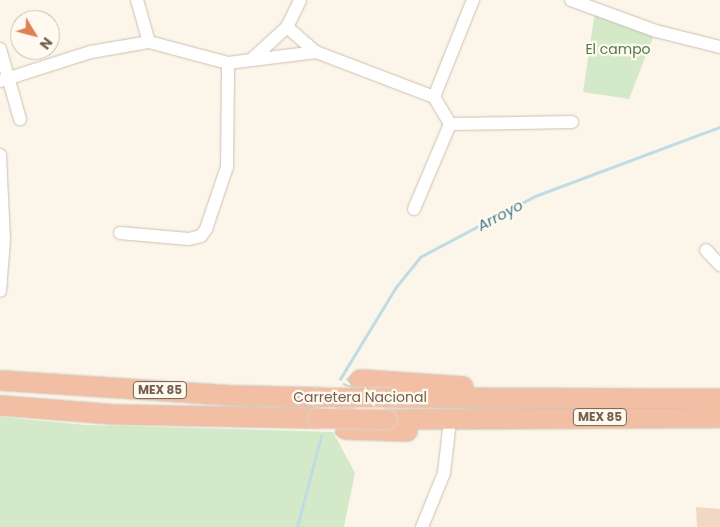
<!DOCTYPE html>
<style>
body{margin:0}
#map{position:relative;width:720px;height:527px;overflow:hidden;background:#fcf6ea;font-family:Poppins,sans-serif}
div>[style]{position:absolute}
.green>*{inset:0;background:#d3e9c8}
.stream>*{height:2.5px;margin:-1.25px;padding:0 1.25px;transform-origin:1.25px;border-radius:1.25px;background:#bfdce5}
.building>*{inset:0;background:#f0d8c3}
.highway-tunnel>*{height:19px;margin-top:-9.5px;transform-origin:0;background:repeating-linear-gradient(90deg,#dad0c3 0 19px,transparent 0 28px)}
.roads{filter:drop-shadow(0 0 1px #cebfb0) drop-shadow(0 0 1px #cebfb0)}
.minor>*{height:12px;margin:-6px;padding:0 6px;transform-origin:6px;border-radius:6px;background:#fff}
.highway>*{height:19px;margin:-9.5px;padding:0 9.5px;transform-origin:9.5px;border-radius:9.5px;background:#f2bfa4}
.bridges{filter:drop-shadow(0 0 1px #dbd5d1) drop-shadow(0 0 1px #dbd5d1)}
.highway-bridge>*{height:19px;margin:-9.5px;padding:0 9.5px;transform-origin:9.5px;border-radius:9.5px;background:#f2bfa4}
span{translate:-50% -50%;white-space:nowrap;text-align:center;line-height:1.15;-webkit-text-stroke:4.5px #fefaf0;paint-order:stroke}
.shield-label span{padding:1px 4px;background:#fefaf0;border:1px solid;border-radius:4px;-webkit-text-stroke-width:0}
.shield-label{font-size:12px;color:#765f4e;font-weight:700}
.park-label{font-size:14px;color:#527a46}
.street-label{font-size:14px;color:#765f4e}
.water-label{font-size:15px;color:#487887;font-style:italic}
.north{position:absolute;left:10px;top:10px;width:50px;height:50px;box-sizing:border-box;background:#fefaf0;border:1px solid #c8bcaf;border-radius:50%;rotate:127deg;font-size:14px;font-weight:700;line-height:20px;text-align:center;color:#765f4e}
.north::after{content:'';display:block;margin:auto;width:18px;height:22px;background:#df7f56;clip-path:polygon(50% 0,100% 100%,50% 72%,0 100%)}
</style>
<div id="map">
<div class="green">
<i style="clip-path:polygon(595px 11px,655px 32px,629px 99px,583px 92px)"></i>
<i style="clip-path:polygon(0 417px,86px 425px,333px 432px,355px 473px,344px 527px,0 527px)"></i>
</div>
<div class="stream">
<i style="left:340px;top:379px;width:108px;rotate:-58.7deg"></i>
<i style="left:396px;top:287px;width:38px;rotate:-51deg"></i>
<i style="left:420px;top:257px;width:130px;rotate:-27.9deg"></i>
<i style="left:535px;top:196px;width:197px;rotate:-20.5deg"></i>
<i style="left:297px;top:527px;width:94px;rotate:-75.2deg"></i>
</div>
<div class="building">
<i style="clip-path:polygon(696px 507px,720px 509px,720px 527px,697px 527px)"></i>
</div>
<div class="highway-tunnel">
<i style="left:345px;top:429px;width:6px;rotate:-141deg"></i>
<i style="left:340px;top:425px;width:11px;rotate:-80deg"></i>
<i style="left:342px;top:414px;width:30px;rotate:-70deg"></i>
<i style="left:352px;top:386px;width:11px;rotate:-41deg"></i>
</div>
<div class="roads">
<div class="minor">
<i style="left:137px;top:0;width:44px;rotate:74.1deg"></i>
<i style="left:571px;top:0;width:90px;rotate:20deg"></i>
<i style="left:656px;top:31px;width:66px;rotate:14deg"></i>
<i style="left:287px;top:27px;width:38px;rotate:41deg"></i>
<i style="left:0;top:49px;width:73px;rotate:74.1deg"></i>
<i style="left:251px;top:60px;width:49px;rotate:-42.5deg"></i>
<i style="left:287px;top:27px;width:30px;rotate:-64deg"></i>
<i style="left:0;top:81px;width:96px;rotate:-17.7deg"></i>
<i style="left:91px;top:52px;width:59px;rotate:-9.8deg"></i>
<i style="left:149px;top:42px;width:82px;rotate:14.9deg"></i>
<i style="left:228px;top:63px;width:89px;rotate:-7.1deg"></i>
<i style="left:316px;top:52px;width:126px;rotate:20.9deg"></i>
<i style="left:434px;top:97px;width:31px;rotate:59deg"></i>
<i style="left:450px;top:124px;width:122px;rotate:-0.9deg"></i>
<i style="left:434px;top:97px;width:105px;rotate:-68.1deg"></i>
<i style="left:0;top:155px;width:85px;rotate:87.3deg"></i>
<i style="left:4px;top:240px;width:51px;rotate:94.5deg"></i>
<i style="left:414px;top:209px;width:92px;rotate:-67deg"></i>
<i style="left:120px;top:233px;width:69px;rotate:5deg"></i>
<i style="left:189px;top:239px;width:12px;rotate:-14deg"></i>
<i style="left:201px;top:236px;width:9px;rotate:-54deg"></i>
<i style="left:206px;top:229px;width:65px;rotate:-71.3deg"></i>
<i style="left:227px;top:167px;width:104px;rotate:-89.4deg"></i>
<i style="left:706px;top:250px;width:21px;rotate:47deg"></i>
<i style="left:422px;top:527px;width:58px;rotate:-67.8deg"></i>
<i style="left:444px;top:473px;width:44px;rotate:-83.5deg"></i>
</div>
<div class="highway">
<i style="left:360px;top:379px;width:103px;rotate:3.9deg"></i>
<i style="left:0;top:380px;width:235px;rotate:3.7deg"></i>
<i style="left:235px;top:395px;width:84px;rotate:1.4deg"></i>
<i style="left:388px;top:397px;width:332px;rotate:0.2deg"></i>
<i style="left:0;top:405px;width:114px;rotate:4.5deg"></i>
<i style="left:114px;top:414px;width:203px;rotate:1.1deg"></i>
<i style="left:387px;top:419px;width:333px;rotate:-0.3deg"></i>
<i style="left:345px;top:429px;width:62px;rotate:1.8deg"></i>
</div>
</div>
<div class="bridges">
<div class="highway-bridge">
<i style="left:319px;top:397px;width:69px"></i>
<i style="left:317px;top:418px;width:70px;rotate:0.8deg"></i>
</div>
</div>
<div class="shield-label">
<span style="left:160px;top:390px">MEX 85</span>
<span style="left:600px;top:417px">MEX 85</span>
</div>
<div class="park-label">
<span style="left:618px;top:49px">El campo</span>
</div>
<div class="street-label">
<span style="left:360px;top:397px">Carretera Nacional</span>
</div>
<div class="water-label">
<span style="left:500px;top:215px;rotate:-28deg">Arroyo</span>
</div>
<div class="north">N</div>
</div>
